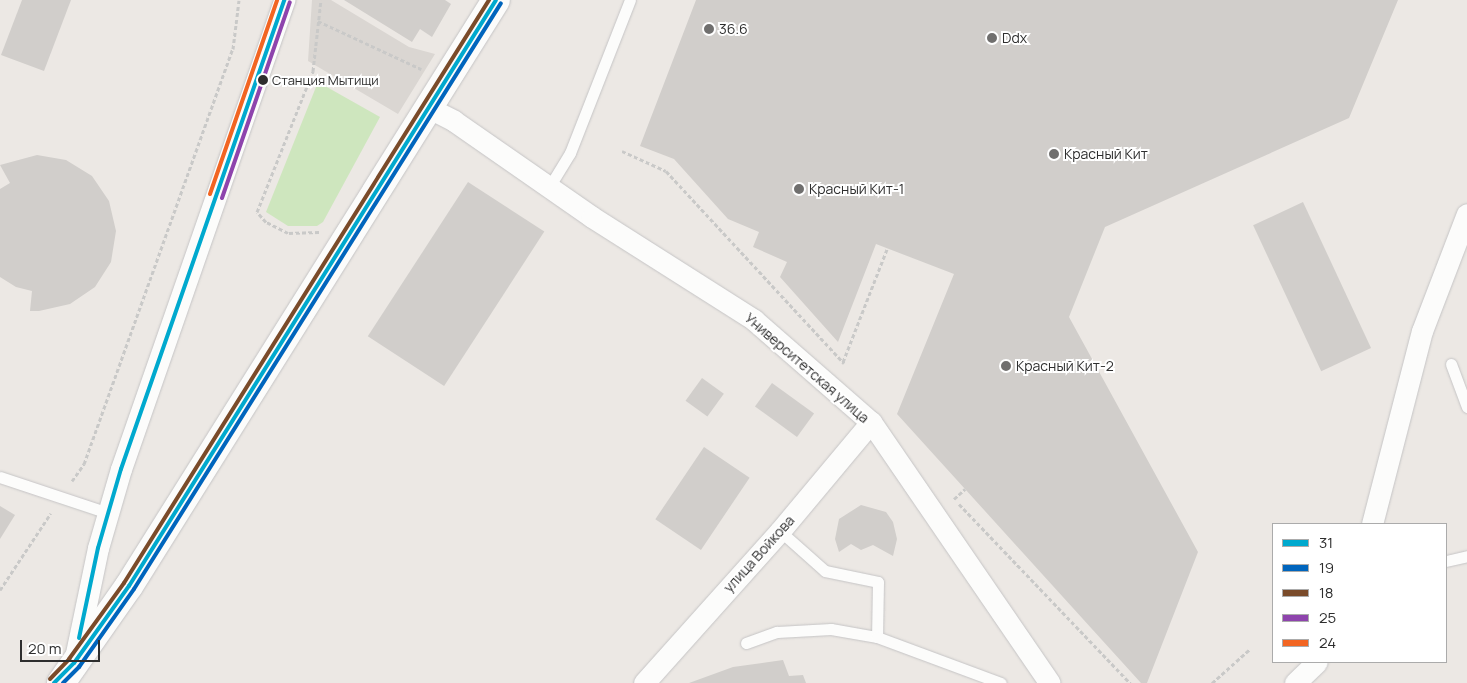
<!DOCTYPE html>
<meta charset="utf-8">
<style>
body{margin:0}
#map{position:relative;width:1467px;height:683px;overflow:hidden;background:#ece8e4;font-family:Manrope,sans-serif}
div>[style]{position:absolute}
.green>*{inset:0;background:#cee6be}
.plaza>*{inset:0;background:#dad6d2}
.building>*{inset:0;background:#d1cecb;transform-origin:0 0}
.path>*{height:3px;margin-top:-1.5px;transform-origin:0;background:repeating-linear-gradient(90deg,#c9c9c8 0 4px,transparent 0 6.5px)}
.roads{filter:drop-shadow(0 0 1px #c5c4c5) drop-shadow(0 0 1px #c5c4c5)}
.service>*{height:11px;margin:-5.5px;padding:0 5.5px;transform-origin:5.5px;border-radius:5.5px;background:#fcfcfb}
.minor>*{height:21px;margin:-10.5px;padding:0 10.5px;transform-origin:10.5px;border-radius:10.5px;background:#fcfcfb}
.secondary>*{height:28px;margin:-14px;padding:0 14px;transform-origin:14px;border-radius:14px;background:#fcfcfb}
.bus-1>*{height:4px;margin:-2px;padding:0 2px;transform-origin:2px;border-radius:2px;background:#00a9ce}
.bus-2>*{height:4px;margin:-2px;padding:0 2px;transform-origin:2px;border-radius:2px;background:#0065bd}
.bus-3>*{height:4px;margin:-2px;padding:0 2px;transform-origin:2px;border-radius:2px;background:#7a4b2a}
.bus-4>*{height:4px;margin:-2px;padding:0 2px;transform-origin:2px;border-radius:2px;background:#8e44ad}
.bus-5>*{height:4px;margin:-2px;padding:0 2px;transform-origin:2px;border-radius:2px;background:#f26522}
.dots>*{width:14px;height:14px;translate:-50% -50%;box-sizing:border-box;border:2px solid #fff;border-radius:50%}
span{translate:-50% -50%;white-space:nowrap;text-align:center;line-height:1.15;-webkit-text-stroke:4px #fff;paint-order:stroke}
.bus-label{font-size:13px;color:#2e2e2e}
.left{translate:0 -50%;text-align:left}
.poi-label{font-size:14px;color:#2e2e2e}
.street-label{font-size:14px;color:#2e2e2e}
.legend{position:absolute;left:1272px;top:523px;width:175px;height:140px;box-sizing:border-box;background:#fff;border:1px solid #ababab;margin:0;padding:6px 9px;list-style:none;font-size:15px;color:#2e2e2e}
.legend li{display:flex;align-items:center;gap:10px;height:25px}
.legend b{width:25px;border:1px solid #ababab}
.scale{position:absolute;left:20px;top:640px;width:80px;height:22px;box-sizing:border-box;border:2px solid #2e2e2e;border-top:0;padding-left:6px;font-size:15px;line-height:18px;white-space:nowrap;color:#2e2e2e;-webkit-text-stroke:4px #fff;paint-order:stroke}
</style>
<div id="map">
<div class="green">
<i style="clip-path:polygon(318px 82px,380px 117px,323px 222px,317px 226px,288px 226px,266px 212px)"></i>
</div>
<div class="plaza">
<i style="clip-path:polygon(312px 0,331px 0,409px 47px,435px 54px,398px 114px,308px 61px)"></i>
</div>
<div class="building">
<i style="clip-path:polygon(22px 0,71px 0,44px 71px,1px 55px)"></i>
<i style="clip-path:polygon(344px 0,445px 0,451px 4px,432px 37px,420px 29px,412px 42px)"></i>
<i style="clip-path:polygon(696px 0,1398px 0,1349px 118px,1105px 227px,1069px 317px,1198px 552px,1147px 683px,1141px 683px,897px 414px,954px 274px,876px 244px,838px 342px,780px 277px,787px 262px,753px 247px,759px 232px,728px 219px,674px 159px,640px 146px)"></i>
<i style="clip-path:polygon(37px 155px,66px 160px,92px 176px,109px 201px,116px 231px,111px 262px,95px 287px,70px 304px,39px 311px,30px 311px,32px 291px,16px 287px,0 277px,0 189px,10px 183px,0 165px)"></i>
<i style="left:468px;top:182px;width:91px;height:184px;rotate:33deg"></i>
<i style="left:1303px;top:202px;width:161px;height:55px;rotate:65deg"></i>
<i style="left:702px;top:378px;width:27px;height:28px;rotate:36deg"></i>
<i style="left:772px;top:383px;width:52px;height:29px;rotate:36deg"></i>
<i style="left:704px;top:447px;width:55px;height:87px;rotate:34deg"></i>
<i style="clip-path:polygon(861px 505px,886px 512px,893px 522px,897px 539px,893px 556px,873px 545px,861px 550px,851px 544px,839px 552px,835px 539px,839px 519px)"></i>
<i style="clip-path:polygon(0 506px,15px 515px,0 539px)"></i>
<i style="clip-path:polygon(783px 660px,789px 676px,803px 675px,806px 683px,689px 683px,733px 667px)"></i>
</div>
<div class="path">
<i style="left:318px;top:21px;width:114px;rotate:25deg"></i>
<i style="left:622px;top:151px;width:48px;rotate:24.4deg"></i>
<i style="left:666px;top:171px;width:262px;rotate:47.2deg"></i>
<i style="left:319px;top:232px;width:31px;rotate:178deg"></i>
<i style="left:288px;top:233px;width:25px;rotate:-153deg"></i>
<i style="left:266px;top:222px;width:13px;rotate:-132deg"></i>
<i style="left:257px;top:212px;width:152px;rotate:-68.3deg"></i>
<i style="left:313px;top:71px;width:71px;rotate:-83.6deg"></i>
<i style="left:843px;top:362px;width:121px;rotate:-68.7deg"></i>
<i style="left:72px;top:481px;width:21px;rotate:-55deg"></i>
<i style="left:84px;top:464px;width:441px;rotate:-70.3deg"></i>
<i style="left:233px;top:49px;width:49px;rotate:-83deg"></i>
<i style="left:954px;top:499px;width:15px;rotate:-42deg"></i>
<i style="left:959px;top:504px;width:248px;rotate:46.3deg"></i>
<i style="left:0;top:590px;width:92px;rotate:-56.5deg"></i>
<i style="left:1212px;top:683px;width:50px;rotate:-41.7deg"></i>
</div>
<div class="roads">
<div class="service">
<i style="left:548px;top:189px;width:42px;rotate:-58.6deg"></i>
<i style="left:570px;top:153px;width:164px;rotate:-68.6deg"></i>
<i style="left:1451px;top:364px;width:46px;rotate:69.6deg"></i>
<i style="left:0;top:477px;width:114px;rotate:18.4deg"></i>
<i style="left:780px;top:531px;width:60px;rotate:41.6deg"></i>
<i style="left:825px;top:571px;width:54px;rotate:11.7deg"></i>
<i style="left:878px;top:582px;width:55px;rotate:91deg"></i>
<i style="left:1446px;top:561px;width:22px;rotate:-13deg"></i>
<i style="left:746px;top:643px;width:33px;rotate:-20deg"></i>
<i style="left:777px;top:632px;width:54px;rotate:-3.2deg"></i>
<i style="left:831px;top:629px;width:47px;rotate:9.9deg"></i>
<i style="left:877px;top:637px;width:132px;rotate:20.4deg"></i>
</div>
<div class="minor">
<i style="left:429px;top:108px;width:28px;rotate:27deg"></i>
<i style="left:454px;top:121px;width:168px;rotate:34.8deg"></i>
<i style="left:592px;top:217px;width:192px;rotate:32.4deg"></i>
<i style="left:754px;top:320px;width:155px;rotate:41.1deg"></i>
<i style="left:871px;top:422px;width:316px;rotate:55.6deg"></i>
<i style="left:1372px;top:524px;width:199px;rotate:-75.5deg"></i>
<i style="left:1422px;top:331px;width:125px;rotate:-69deg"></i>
<i style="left:75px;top:658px;width:112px;rotate:-78.2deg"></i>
<i style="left:98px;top:548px;width:82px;rotate:-73.8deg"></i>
<i style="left:121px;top:469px;width:497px;rotate:-70.8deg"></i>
<i style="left:644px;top:683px;width:204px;rotate:-48.2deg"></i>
<i style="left:780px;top:531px;width:142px;rotate:-50.1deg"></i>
<i style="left:1295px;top:683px;width:30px;rotate:-44deg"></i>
</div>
<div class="secondary">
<i style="left:61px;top:683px;width:118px;rotate:-55deg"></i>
<i style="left:129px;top:586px;width:691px;rotate:-57.94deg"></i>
</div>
</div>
<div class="bus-1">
<i style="left:79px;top:638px;width:92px;rotate:-78.1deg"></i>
<i style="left:98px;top:548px;width:82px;rotate:-73.8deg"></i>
<i style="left:121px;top:469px;width:497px;rotate:-70.8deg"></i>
<i style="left:54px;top:683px;width:28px;rotate:-45deg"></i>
<i style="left:74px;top:663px;width:95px;rotate:-54.5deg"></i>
<i style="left:129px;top:586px;width:691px;rotate:-57.94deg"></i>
</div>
<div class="bus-2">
<i style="left:63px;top:683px;width:23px;rotate:-45deg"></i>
<i style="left:79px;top:667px;width:95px;rotate:-54.8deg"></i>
<i style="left:134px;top:589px;width:691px;rotate:-57.94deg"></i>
</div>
<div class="bus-3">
<i style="left:50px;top:679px;width:28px;rotate:-46deg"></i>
<i style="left:69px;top:659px;width:94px;rotate:-54.1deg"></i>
<i style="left:124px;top:583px;width:688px;rotate:-57.95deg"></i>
</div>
<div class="bus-4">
<i style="left:222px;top:198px;width:207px;rotate:-70.9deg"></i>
</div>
<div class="bus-5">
<i style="left:210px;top:194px;width:205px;rotate:-70.9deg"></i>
</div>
<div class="dots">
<i style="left:709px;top:29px;background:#706f6e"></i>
<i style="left:992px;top:38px;background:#706f6e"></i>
<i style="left:263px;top:80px;background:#2e2e2e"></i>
<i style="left:1054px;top:154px;background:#706f6e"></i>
<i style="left:799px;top:189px;background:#706f6e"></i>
<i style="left:1006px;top:366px;background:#706f6e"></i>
</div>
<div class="bus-label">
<span class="left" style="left:272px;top:80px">Станция Мытищи</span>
</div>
<div class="poi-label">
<span class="left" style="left:719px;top:29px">36.6</span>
<span class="left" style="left:1002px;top:38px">Ddx</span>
<span class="left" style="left:1064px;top:154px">Красный Кит</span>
<span class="left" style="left:809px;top:189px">Красный Кит-1</span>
<span class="left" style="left:1016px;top:366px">Красный Кит-2</span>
</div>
<div class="street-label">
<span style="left:807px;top:368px;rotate:41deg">Университетская улица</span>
<span style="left:759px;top:554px;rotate:-48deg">улица Войкова</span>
</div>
<ul class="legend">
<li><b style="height:6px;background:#00a9ce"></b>31</li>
<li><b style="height:6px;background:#0065bd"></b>19</li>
<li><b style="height:6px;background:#7a4b2a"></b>18</li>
<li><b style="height:6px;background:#8e44ad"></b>25</li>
<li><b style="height:6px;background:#f26522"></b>24</li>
</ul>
<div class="scale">20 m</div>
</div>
